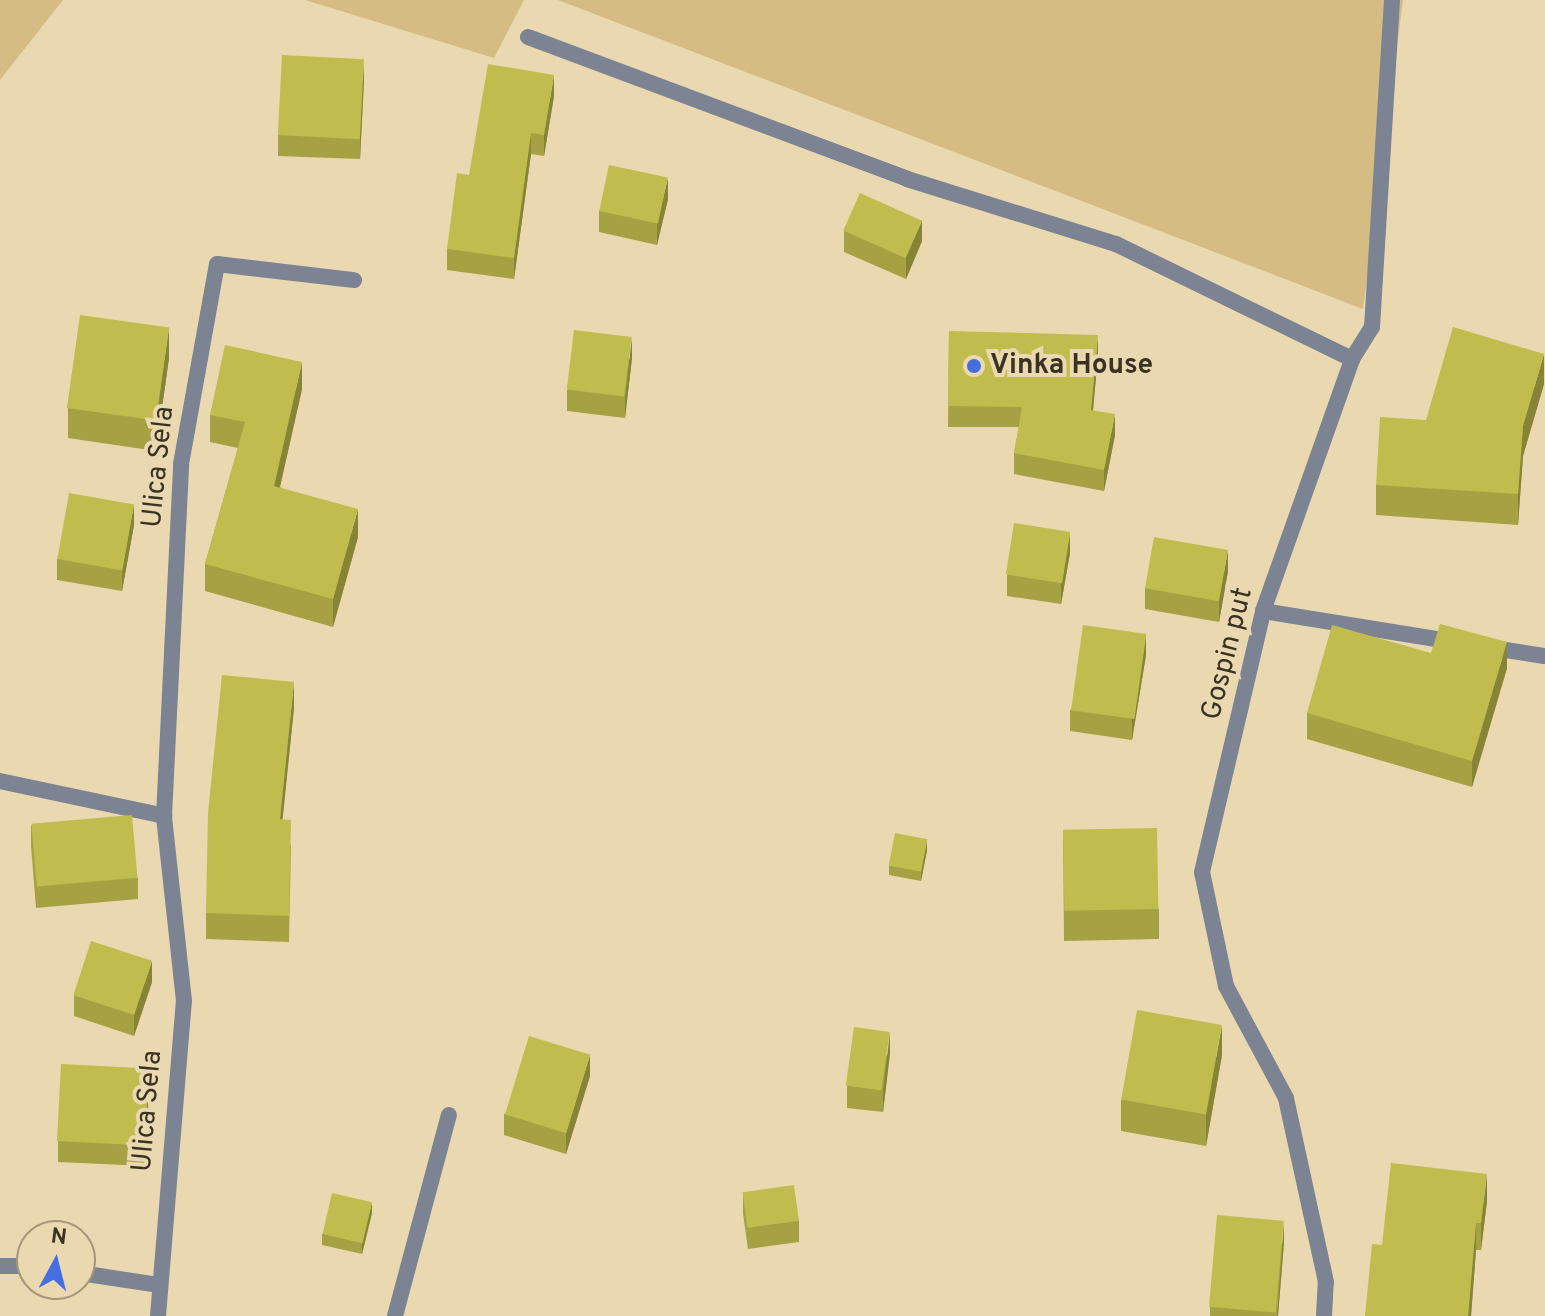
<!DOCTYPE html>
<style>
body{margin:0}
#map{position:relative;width:1545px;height:1316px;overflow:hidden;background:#ead8b1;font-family:Overpass,sans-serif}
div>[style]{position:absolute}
.green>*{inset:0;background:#d5bc83}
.lane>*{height:16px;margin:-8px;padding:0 8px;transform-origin:8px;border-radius:8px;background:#7c8392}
.street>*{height:16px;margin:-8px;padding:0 8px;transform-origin:8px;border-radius:8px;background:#7c8392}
.wall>*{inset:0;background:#a6a243}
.shaded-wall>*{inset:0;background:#878437}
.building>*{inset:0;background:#c1bc4e;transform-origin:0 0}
.dots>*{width:22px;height:22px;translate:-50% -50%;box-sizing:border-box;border:4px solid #ead8b1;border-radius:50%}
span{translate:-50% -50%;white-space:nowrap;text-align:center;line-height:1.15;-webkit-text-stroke:8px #ead8b1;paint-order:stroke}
.poi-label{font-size:28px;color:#3a3323;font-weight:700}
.left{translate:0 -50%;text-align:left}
.street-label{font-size:28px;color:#3a3323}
.north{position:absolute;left:16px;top:1220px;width:80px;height:80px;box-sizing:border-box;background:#ead8b1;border:2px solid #a49678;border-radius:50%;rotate:7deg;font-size:22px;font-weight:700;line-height:32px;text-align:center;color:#3a3323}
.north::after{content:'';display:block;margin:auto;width:28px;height:36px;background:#476ee1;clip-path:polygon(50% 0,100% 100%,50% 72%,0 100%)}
</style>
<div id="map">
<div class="green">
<i style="clip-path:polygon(0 0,63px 0,0 80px)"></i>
<i style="clip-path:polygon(305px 0,524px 0,494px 58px)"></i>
<i style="clip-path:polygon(558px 0,1403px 0,1363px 309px)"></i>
</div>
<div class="lane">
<i style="left:528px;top:37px;width:405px;rotate:20.5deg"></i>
<i style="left:907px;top:179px;width:219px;rotate:17.3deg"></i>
<i style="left:1116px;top:244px;width:263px;rotate:26deg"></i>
<i style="left:1263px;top:611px;width:194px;rotate:9.2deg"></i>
<i style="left:1486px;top:647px;width:59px;rotate:8.8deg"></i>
<i style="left:0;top:781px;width:168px;rotate:12deg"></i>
<i style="left:0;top:1266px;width:32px"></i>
<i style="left:80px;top:1273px;width:79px;rotate:8.7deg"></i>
<i style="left:395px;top:1316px;width:208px;rotate:-75deg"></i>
</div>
<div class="street">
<i style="left:158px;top:1316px;width:316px;rotate:-85.3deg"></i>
<i style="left:184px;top:1001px;width:186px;rotate:-96.2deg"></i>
<i style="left:164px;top:816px;width:352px;rotate:-87.2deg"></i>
<i style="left:181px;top:464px;width:203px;rotate:-79.8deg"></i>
<i style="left:217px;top:264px;width:138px;rotate:6.7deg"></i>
<i style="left:1324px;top:1316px;width:34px;rotate:-87deg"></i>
<i style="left:1326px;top:1282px;width:188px;rotate:-102.3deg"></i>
<i style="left:1286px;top:1098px;width:127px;rotate:-118.2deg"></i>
<i style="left:1226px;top:986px;width:116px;rotate:-101.9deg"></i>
<i style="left:1202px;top:872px;width:268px;rotate:-76.8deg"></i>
<i style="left:1263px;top:611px;width:267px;rotate:-70.5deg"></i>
<i style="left:1352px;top:359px;width:38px;rotate:-58deg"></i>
<i style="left:1372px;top:327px;width:328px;rotate:-86.5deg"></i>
</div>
<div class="wall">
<i style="clip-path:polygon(364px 80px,360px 159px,278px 156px,278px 135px)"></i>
<i style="clip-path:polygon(554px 96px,544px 156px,531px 154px,514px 279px,447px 270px,447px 249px,469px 175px)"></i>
<i style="clip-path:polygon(668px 199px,657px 245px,599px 232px,599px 211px)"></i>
<i style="clip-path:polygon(844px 231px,922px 241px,906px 279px,844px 252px)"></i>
<i style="clip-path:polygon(949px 331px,1098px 356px,1093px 410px,1115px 435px,1104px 491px,1014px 474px,1014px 453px,1019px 427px,948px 427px)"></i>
<i style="clip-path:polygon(169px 358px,156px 451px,68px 438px,68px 408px)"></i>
<i style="clip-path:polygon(632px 358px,625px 418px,567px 411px,567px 390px)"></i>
<i style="clip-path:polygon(1544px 384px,1523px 456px,1518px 525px,1376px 515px,1376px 485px,1426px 420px)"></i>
<i style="clip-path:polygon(302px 389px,280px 487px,358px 537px,333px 627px,205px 591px,205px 564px,238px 448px,210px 442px,210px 415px)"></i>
<i style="clip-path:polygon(134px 525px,122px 591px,57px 580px,57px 559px)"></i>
<i style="clip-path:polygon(1070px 553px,1061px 604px,1007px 596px,1007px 575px)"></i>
<i style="clip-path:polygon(1228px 571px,1219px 622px,1145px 609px,1145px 588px)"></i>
<i style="clip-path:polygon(1431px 653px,1507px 668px,1472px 787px,1307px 739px,1307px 713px)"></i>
<i style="clip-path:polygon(1146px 655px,1132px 740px,1070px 731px,1070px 710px)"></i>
<i style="clip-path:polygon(294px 708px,282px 819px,291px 846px,289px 942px,206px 939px,206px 913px)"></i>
<i style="clip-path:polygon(31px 825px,138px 878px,138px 899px,36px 908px,31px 846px)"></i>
<i style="clip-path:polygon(1063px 830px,1159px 909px,1159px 939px,1064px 941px)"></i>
<i style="clip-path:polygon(927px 850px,921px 881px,889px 875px,889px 865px)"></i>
<i style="clip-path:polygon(152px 982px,134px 1036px,74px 1016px,74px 995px)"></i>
<i style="clip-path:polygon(890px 1053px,883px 1112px,847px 1108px,847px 1086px)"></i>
<i style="clip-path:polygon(1222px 1055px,1206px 1146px,1121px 1131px,1121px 1100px)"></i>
<i style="clip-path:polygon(590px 1076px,566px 1154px,504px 1135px,504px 1114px)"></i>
<i style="clip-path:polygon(149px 1089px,145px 1166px,58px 1162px,58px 1141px)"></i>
<i style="clip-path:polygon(743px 1193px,799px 1221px,799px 1242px,748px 1249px,743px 1214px)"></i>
<i style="clip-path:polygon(1487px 1201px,1481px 1250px,1476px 1250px,1471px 1316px,1365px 1316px,1382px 1245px)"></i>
<i style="clip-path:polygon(372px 1213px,362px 1254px,322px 1245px,322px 1234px)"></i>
<i style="clip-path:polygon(1284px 1242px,1278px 1316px,1210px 1316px,1210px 1307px)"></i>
</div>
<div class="shaded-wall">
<i style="clip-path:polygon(364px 59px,364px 80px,360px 159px,360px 138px)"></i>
<i style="clip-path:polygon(554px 75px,554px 96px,544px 156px,544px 135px)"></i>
<i style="clip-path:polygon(531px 133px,531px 154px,514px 279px,514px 258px)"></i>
<i style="clip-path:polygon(668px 178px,668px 199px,657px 245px,657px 224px)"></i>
<i style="clip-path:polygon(922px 220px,922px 241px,906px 279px,906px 258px)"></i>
<i style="clip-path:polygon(169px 327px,169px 358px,156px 451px,156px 420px)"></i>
<i style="clip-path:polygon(1098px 335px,1098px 356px,1091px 431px,1091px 410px)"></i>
<i style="clip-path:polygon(632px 337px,632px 358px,625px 418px,625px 397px)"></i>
<i style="clip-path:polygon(1544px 354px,1544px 384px,1523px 456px,1518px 525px,1518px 494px,1523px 426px)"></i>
<i style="clip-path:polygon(302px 362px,302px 389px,274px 513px,274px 486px)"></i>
<i style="clip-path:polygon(1115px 414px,1115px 435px,1104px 491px,1104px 470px)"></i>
<i style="clip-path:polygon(134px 504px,134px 525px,122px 591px,122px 570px)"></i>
<i style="clip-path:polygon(358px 509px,358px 537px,333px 627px,333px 599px)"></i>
<i style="clip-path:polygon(1070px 532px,1070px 553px,1061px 604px,1061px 583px)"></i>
<i style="clip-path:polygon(1228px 550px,1228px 571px,1219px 622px,1219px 601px)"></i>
<i style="clip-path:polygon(1146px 634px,1146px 655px,1132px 740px,1132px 719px)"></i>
<i style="clip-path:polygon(1507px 642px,1507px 668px,1472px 787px,1472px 761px)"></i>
<i style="clip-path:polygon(294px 682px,294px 708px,280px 845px,280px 819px)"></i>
<i style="clip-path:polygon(927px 839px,927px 850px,921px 881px,921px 871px)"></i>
<i style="clip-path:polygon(152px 961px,152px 982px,134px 1036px,134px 1015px)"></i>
<i style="clip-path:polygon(1222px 1025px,1222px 1055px,1206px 1146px,1206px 1115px)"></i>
<i style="clip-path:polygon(890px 1032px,890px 1053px,883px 1112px,883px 1091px)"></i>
<i style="clip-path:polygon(590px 1055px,590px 1076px,566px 1154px,566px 1133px)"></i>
<i style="clip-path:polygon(149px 1068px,149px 1089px,145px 1166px,145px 1145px)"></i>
<i style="clip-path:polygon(1487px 1174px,1487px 1201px,1481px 1250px,1481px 1223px)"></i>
<i style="clip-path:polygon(372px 1202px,372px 1213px,362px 1254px,362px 1243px)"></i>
<i style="clip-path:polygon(1284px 1221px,1284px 1242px,1278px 1316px,1277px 1316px)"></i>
<i style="clip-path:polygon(1476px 1223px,1476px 1250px,1471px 1316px,1468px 1316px)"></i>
</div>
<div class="building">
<i style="left:282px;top:55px;width:82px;height:80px;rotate:3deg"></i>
<i style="clip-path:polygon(488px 64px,554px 75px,544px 135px,531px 133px,514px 258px,447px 249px,457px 173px,469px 175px)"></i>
<i style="left:609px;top:165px;width:60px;height:47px;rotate:12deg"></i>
<i style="left:860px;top:193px;width:68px;height:41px;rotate:24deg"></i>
<i style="left:80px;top:315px;width:90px;height:94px;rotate:8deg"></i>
<i style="clip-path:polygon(1453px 327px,1544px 354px,1523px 426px,1518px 494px,1376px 485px,1380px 417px,1426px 420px)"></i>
<i style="left:574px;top:330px;width:58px;height:60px;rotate:7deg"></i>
<i style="clip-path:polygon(949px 331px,1098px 335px,1091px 410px,1115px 414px,1104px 470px,1014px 453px,1022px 407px,948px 406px)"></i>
<i style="clip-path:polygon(225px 345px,302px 362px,274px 486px,358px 509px,333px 599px,205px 564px,245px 422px,210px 415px)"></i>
<i style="left:69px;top:493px;width:66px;height:67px;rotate:10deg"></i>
<i style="left:1014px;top:523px;width:57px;height:52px;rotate:9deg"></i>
<i style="left:1154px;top:537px;width:75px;height:52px;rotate:10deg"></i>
<i style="clip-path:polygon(1440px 624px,1507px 642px,1472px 761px,1307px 713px,1332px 625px,1431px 653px)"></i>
<i style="left:1083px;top:625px;width:64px;height:86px;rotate:8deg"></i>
<i style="clip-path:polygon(222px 675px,294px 682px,280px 819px,291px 820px,289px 916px,206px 913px,208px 813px)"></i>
<i style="left:132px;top:815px;width:63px;height:101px;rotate:85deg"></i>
<i style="left:1157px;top:828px;width:81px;height:94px;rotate:89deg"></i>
<i style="left:895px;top:833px;width:33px;height:33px;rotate:11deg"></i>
<i style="left:91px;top:941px;width:64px;height:57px;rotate:18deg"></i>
<i style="left:1137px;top:1010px;width:86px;height:91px;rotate:10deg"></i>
<i style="left:854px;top:1027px;width:36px;height:59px;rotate:8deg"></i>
<i style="left:529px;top:1036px;width:64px;height:82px;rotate:17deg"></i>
<i style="left:61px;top:1064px;width:88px;height:77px;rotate:3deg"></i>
<i style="clip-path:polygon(1391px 1163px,1487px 1174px,1481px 1223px,1476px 1223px,1468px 1316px,1365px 1316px,1372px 1244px,1382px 1245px)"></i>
<i style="left:794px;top:1185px;width:36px;height:52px;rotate:82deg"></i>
<i style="left:332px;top:1193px;width:41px;height:42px;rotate:13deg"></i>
<i style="left:1217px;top:1215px;width:67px;height:92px;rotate:5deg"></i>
</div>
<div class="dots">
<i style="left:974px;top:366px;background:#476ee1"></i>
</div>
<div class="poi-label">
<span class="left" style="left:990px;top:366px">Vinka House</span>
</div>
<div class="street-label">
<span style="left:159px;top:467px;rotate:-84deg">Ulica Sela</span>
<span style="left:1228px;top:654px;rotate:-76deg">Gospin put</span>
<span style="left:148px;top:1111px;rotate:-85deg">Ulica Sela</span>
</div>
<div class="north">N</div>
</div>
